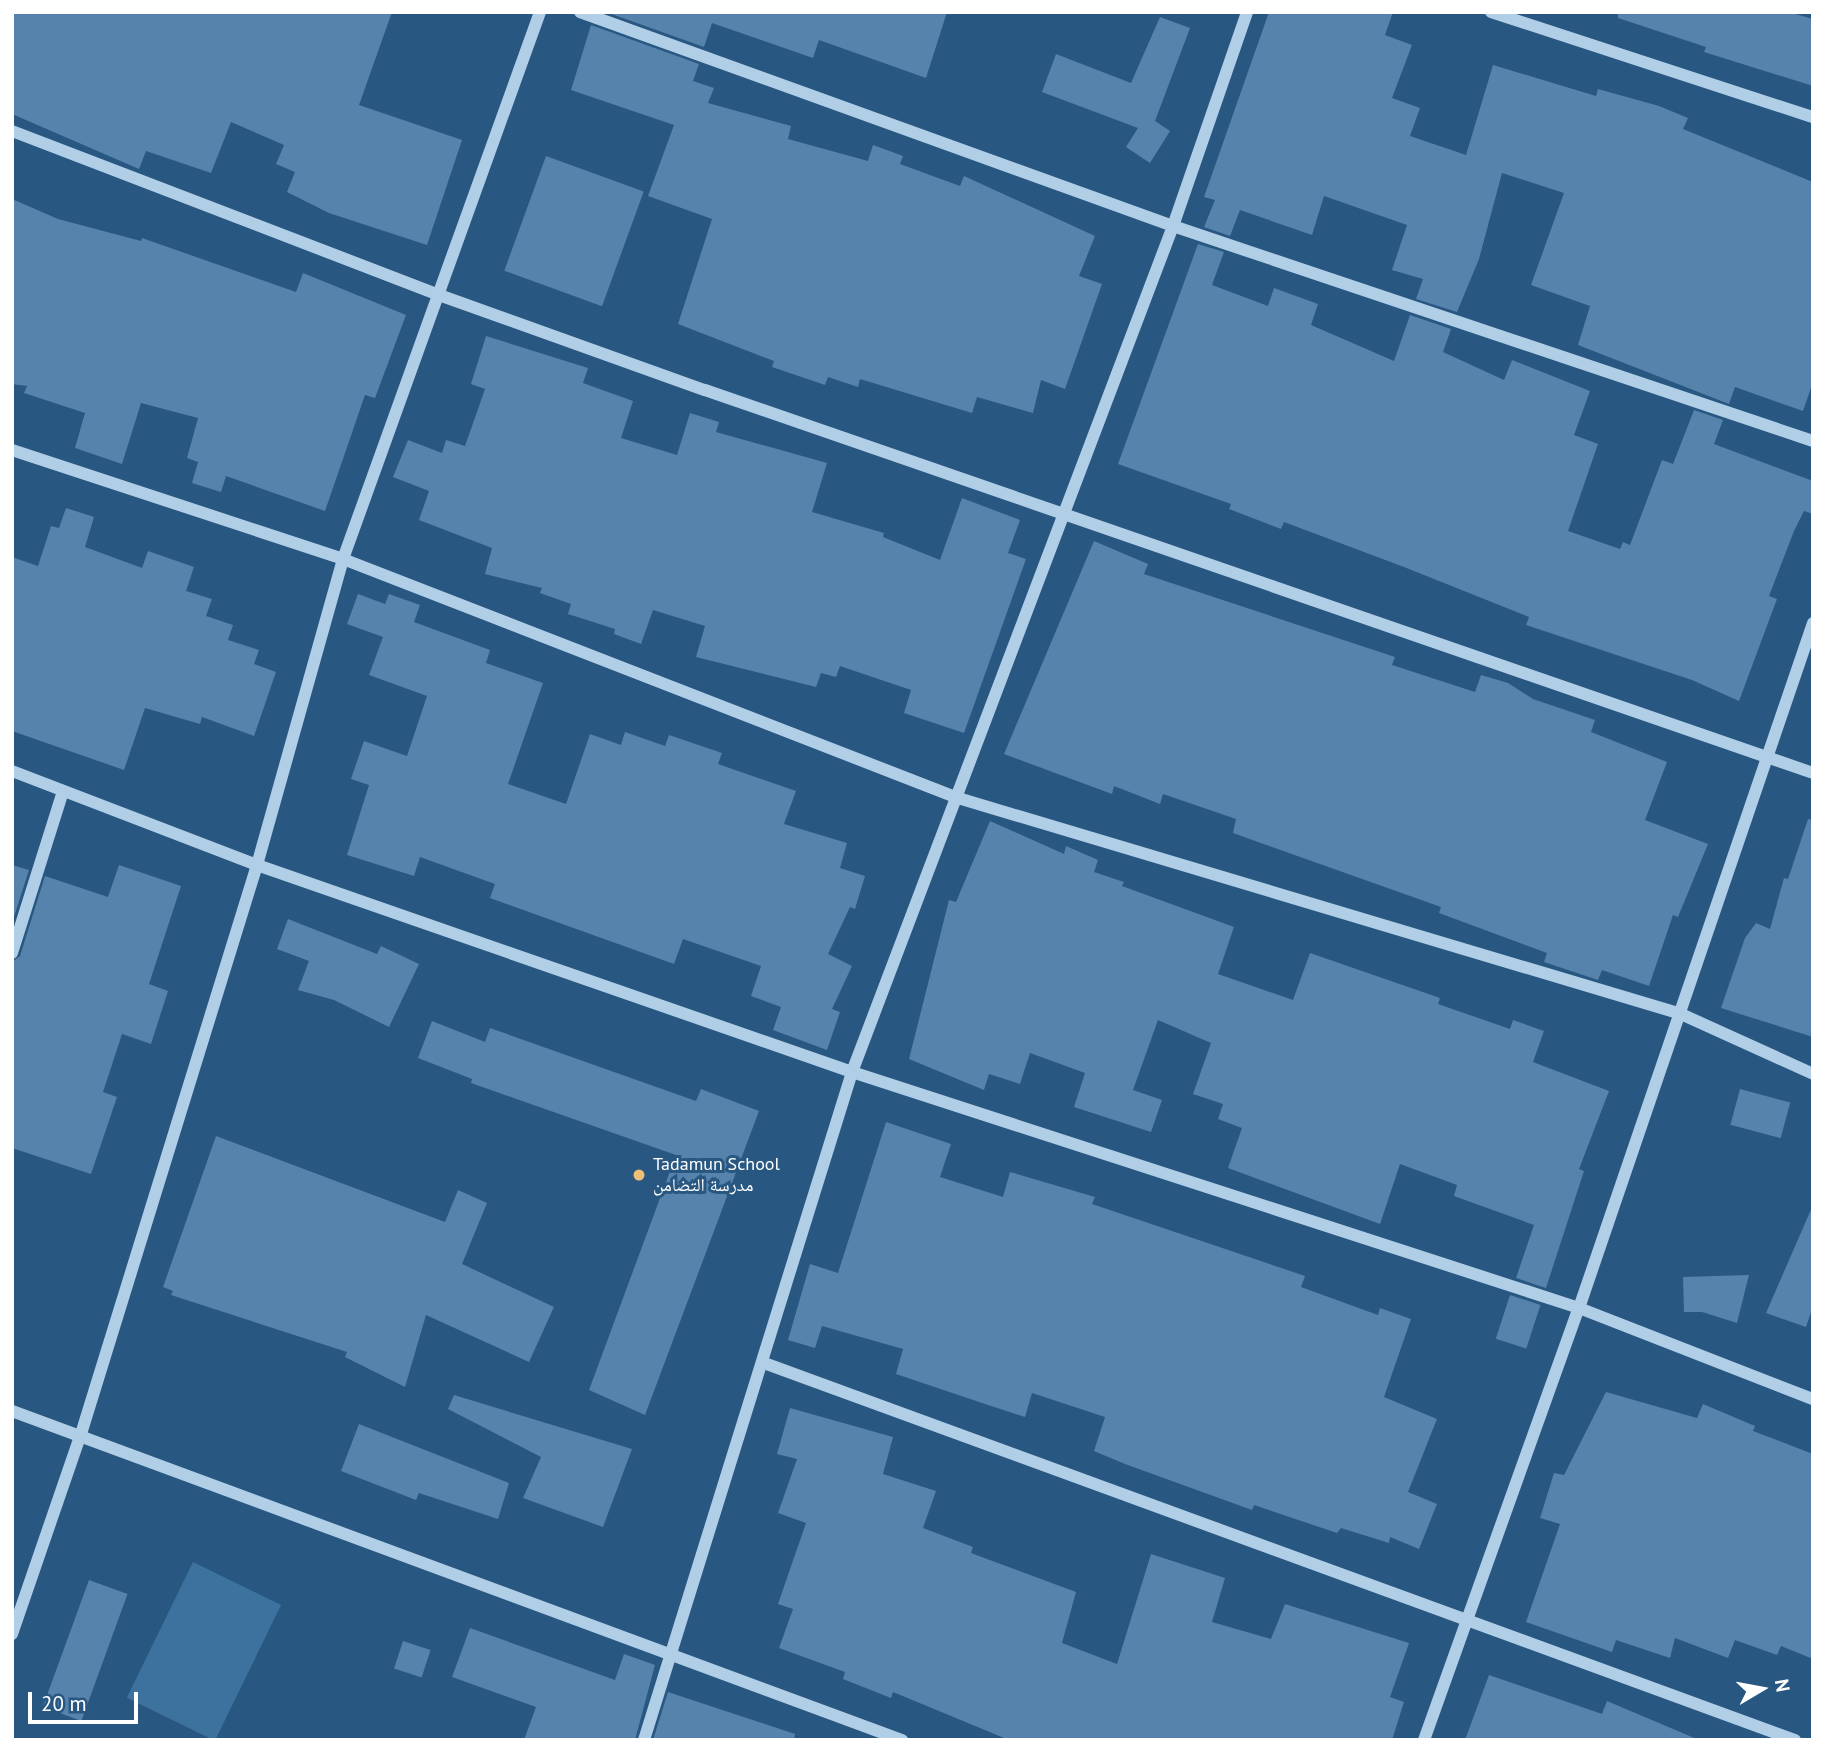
<!DOCTYPE html>
<meta charset="utf-8">
<style>
body{margin:0}
#map{position:relative;width:1825px;height:1752px;overflow:hidden;background:#285781;font-family:"PT Sans","Noto Naskh Arabic",sans-serif}
div>[style]{position:absolute}
.green>*{inset:0;background:#3d719e;transform-origin:0 0}
.building>*{inset:0;background:#5583ab;transform-origin:0 0}
.minor>*{height:12px;margin:-6px;padding:0 6px;transform-origin:6px;border-radius:6px;background:#b0cee6}
.dots>*{width:19px;height:19px;translate:-50% -50%;box-sizing:border-box;border:4px solid #285781;border-radius:50%}
span{translate:-50% -50%;white-space:nowrap;text-align:center;line-height:1.15;-webkit-text-stroke:6px #285781;paint-order:stroke}
.poi-label{font-size:18px;color:#fff}
.left{translate:0 -50%;text-align:left}
.frame{position:absolute;inset:0;border:14px solid #fff;pointer-events:none}
.north{position:absolute;left:1727px;top:1654px;width:70px;height:70px;-webkit-text-stroke:5px #285781;paint-order:stroke;rotate:80deg;font-size:19px;font-weight:700;line-height:28px;text-align:center;color:#fff}
.north::after{content:'';display:block;margin:auto;width:24px;height:32px;background:#fff;clip-path:polygon(50% 0,100% 100%,50% 72%,0 100%)}
.scale{position:absolute;left:28px;top:1692px;width:110px;height:32px;box-sizing:border-box;border:4px solid #fff;border-top:0;padding-left:9px;font-size:21px;line-height:24px;white-space:nowrap;color:#fff;-webkit-text-stroke:5px #285781;paint-order:stroke}
</style>
<div id="map">
<div class="green">
<i style="left:193px;top:1562px;width:98px;height:151px;rotate:26deg"></i>
</div>
<div class="building">
<i style="clip-path:polygon(12px 12px,392px 12px,359px 105px,462px 140px,427px 245px,329px 213px,287px 192px,295px 172px,276px 164px,284px 145px,231px 122px,211px 173px,146px 151px,139px 169px,12px 114px)"></i>
<i style="clip-path:polygon(606px 12px,947px 12px,926px 78px,819px 40px,813px 58px,712px 23px,704px 47px)"></i>
<i style="clip-path:polygon(1269px 12px,1393px 12px,1385px 35px,1412px 45px,1392px 98px,1420px 108px,1410px 136px,1466px 155px,1493px 65px,1596px 96px,1598px 89px,1659px 106px,1688px 118px,1683px 129px,1813px 182px,1813px 382px,1803px 411px,1735px 387px,1729px 404px,1578px 345px,1590px 306px,1531px 285px,1564px 193px,1502px 173px,1479px 259px,1457px 312px,1416px 299px,1423px 279px,1392px 270px,1407px 225px,1324px 196px,1312px 235px,1240px 210px,1230px 236px,1204px 227px,1215px 200px,1204px 197px)"></i>
<i style="clip-path:polygon(1618px 12px,1788px 12px,1813px 19px,1813px 86px,1704px 52px,1706px 47px,1618px 18px)"></i>
<i style="clip-path:polygon(1160px 17px,1190px 28px,1155px 121px,1170px 131px,1150px 163px,1126px 147px,1138px 128px,1042px 92px,1056px 54px,1131px 83px)"></i>
<i style="clip-path:polygon(591px 25px,699px 64px,693px 81px,714px 88px,708px 103px,791px 126px,788px 139px,868px 161px,873px 145px,903px 156px,900px 164px,960px 186px,964px 176px,1095px 236px,1079px 276px,1102px 284px,1065px 389px,1041px 380px,1033px 413px,977px 397px,972px 413px,860px 379px,858px 387px,828px 377px,825px 385px,772px 367px,774px 361px,678px 324px,712px 219px,648px 196px,674px 125px,571px 90px)"></i>
<i style="left:546px;top:156px;width:104px;height:122px;rotate:20deg"></i>
<i style="clip-path:polygon(12px 199px,58px 219px,141px 241px,142px 238px,296px 292px,303px 273px,406px 315px,375px 398px,365px 395px,325px 511px,226px 476px,221px 492px,192px 483px,198px 462px,187px 458px,198px 418px,141px 403px,122px 464px,75px 448px,85px 413px,24px 393px,27px 386px,12px 384px)"></i>
<i style="clip-path:polygon(1198px 244px,1224px 252px,1212px 285px,1268px 306px,1274px 288px,1318px 304px,1311px 325px,1394px 361px,1410px 315px,1451px 329px,1443px 352px,1504px 380px,1512px 360px,1590px 391px,1574px 435px,1598px 444px,1568px 531px,1620px 549px,1623px 542px,1630px 545px,1662px 460px,1673px 464px,1694px 410px,1723px 420px,1714px 444px,1813px 481px,1813px 514px,1804px 511px,1794px 531px,1769px 596px,1777px 599px,1739px 701px,1692px 680px,1526px 625px,1529px 617px,1404px 567px,1284px 522px,1281px 529px,1229px 509px,1231px 504px,1118px 464px)"></i>
<i style="clip-path:polygon(486px 336px,588px 368px,583px 383px,633px 401px,621px 438px,677px 455px,690px 413px,719px 422px,716px 432px,827px 463px,812px 512px,884px 533px,883px 537px,940px 560px,962px 498px,1020px 520px,1008px 553px,1026px 559px,964px 733px,904px 713px,911px 690px,840px 666px,836px 677px,821px 673px,816px 687px,696px 657px,705px 626px,653px 610px,641px 644px,614px 634px,615px 629px,568px 614px,571px 604px,540px 593px,542px 588px,485px 574px,492px 548px,419px 520px,429px 491px,393px 477px,408px 440px,442px 453px,446px 440px,465px 446px,485px 389px,471px 384px)"></i>
<i style="clip-path:polygon(66px 508px,94px 517px,85px 547px,142px 568px,148px 551px,194px 567px,186px 591px,212px 599px,206px 616px,233px 625px,228px 640px,259px 650px,254px 664px,276px 672px,254px 736px,202px 717px,200px 724px,145px 708px,124px 770px,12px 731px,12px 557px,38px 566px,51px 526px,59px 528px)"></i>
<i style="clip-path:polygon(1094px 541px,1148px 564px,1144px 574px,1395px 657px,1392px 665px,1475px 692px,1481px 675px,1508px 683px,1533px 699px,1595px 720px,1591px 732px,1667px 762px,1645px 820px,1708px 844px,1678px 917px,1673px 915px,1649px 986px,1602px 970px,1598px 980px,1544px 962px,1547px 953px,1439px 913px,1441px 907px,1233px 833px,1236px 819px,1163px 794px,1160px 804px,1114px 786px,1112px 794px,1004px 754px)"></i>
<i style="clip-path:polygon(358px 594px,385px 604px,389px 594px,420px 605px,414px 622px,490px 650px,486px 663px,543px 683px,508px 784px,566px 804px,590px 734px,621px 745px,625px 732px,665px 746px,669px 735px,722px 753px,718px 764px,796px 791px,784px 824px,847px 843px,840px 868px,865px 876px,855px 909px,850px 907px,828px 954px,852px 966px,832px 1009px,840px 1012px,827px 1050px,773px 1030px,781px 1007px,751px 996px,761px 966px,683px 939px,674px 964px,490px 898px,495px 884px,420px 857px,414px 876px,347px 855px,369px 785px,351px 779px,364px 741px,407px 756px,427px 696px,369px 675px,383px 637px,347px 624px)"></i>
<i style="clip-path:polygon(1808px 819px,1813px 820px,1813px 1037px,1721px 1008px,1745px 938px,1756px 923px,1770px 929px,1784px 878px,1788px 879px)"></i>
<i style="clip-path:polygon(990px 821px,1064px 854px,1066px 846px,1098px 860px,1094px 872px,1124px 882px,1122px 886px,1234px 927px,1218px 974px,1293px 1000px,1310px 953px,1440px 998px,1438px 1004px,1510px 1029px,1513px 1020px,1544px 1031px,1533px 1062px,1609px 1091px,1579px 1169px,1584px 1171px,1546px 1288px,1516px 1278px,1534px 1225px,1454px 1196px,1457px 1185px,1400px 1164px,1380px 1224px,1228px 1168px,1242px 1128px,1218px 1119px,1223px 1104px,1193px 1094px,1211px 1043px,1158px 1020px,1133px 1090px,1162px 1100px,1151px 1132px,1074px 1107px,1085px 1073px,1030px 1053px,1020px 1084px,989px 1074px,984px 1090px,909px 1059px,949px 900px,956px 902px)"></i>
<i style="clip-path:polygon(12px 865px,29px 870px,12px 923px)"></i>
<i style="clip-path:polygon(119px 865px,181px 886px,149px 984px,168px 991px,151px 1044px,122px 1034px,103px 1092px,117px 1097px,91px 1174px,12px 1148px,12px 962px,20px 956px,45px 876px,108px 897px)"></i>
<i style="clip-path:polygon(288px 919px,377px 954px,381px 946px,419px 964px,389px 1027px,334px 1000px,298px 990px,309px 961px,277px 949px)"></i>
<i style="clip-path:polygon(432px 1021px,485px 1042px,490px 1028px,696px 1101px,701px 1089px,759px 1111px,645px 1415px,589px 1390px,676px 1155px,471px 1083px,472px 1079px,418px 1058px)"></i>
<i style="left:1740px;top:1089px;width:52px;height:37px;rotate:15deg"></i>
<i style="clip-path:polygon(886px 1122px,951px 1144px,940px 1177px,1003px 1197px,1010px 1172px,1095px 1197px,1092px 1204px,1305px 1276px,1301px 1287px,1378px 1315px,1380px 1308px,1411px 1319px,1384px 1397px,1437px 1419px,1408px 1492px,1437px 1504px,1419px 1549px,1390px 1537px,1389px 1543px,1341px 1528px,1337px 1533px,1254px 1505px,1252px 1510px,1125px 1464px,1094px 1451px,1105px 1417px,1032px 1393px,1025px 1417px,988px 1405px,896px 1374px,903px 1349px,822px 1326px,815px 1348px,788px 1340px,810px 1264px,838px 1273px)"></i>
<i style="clip-path:polygon(216px 1136px,445px 1222px,458px 1190px,487px 1203px,462px 1264px,554px 1307px,529px 1362px,426px 1315px,405px 1387px,345px 1357px,347px 1352px,171px 1295px,173px 1291px,163px 1287px)"></i>
<i style="clip-path:polygon(1813px 1205px,1813px 1306px,1806px 1327px,1766px 1313px)"></i>
<i style="clip-path:polygon(1749px 1275px,1737px 1323px,1702px 1312px,1684px 1312px,1683px 1277px)"></i>
<i style="left:1510px;top:1295px;width:32px;height:46px;rotate:18deg"></i>
<i style="clip-path:polygon(1606px 1392px,1697px 1418px,1703px 1404px,1755px 1426px,1753px 1431px,1813px 1454px,1813px 1659px,1781px 1646px,1777px 1655px,1735px 1640px,1728px 1658px,1675px 1638px,1670px 1658px,1616px 1640px,1612px 1652px,1526px 1622px,1560px 1524px,1540px 1518px,1554px 1473px,1564px 1475px)"></i>
<i style="clip-path:polygon(454px 1395px,632px 1449px,603px 1527px,523px 1498px,541px 1457px,448px 1409px)"></i>
<i style="clip-path:polygon(790px 1408px,893px 1437px,883px 1474px,936px 1491px,923px 1528px,973px 1547px,971px 1553px,1076px 1592px,1062px 1643px,1117px 1664px,1151px 1554px,1225px 1578px,1212px 1622px,1271px 1639px,1285px 1604px,1409px 1643px,1390px 1697px,1404px 1702px,1392px 1740px,1009px 1740px,893px 1692px,891px 1698px,843px 1679px,845px 1672px,779px 1648px,793px 1609px,778px 1604px,806px 1523px,778px 1513px,797px 1459px,777px 1454px)"></i>
<i style="clip-path:polygon(359px 1424px,509px 1483px,498px 1519px,419px 1493px,416px 1500px,341px 1471px)"></i>
<i style="left:89px;top:1580px;width:41px;height:135px;rotate:20deg"></i>
<i style="clip-path:polygon(470px 1628px,615px 1680px,624px 1654px,655px 1665px,635px 1740px,524px 1740px,536px 1707px,452px 1677px)"></i>
<i style="left:403px;top:1641px;width:29px;height:29px;rotate:18deg"></i>
<i style="clip-path:polygon(1489px 1675px,1602px 1714px,1607px 1701px,1699px 1740px,1465px 1740px)"></i>
<i style="clip-path:polygon(668px 1692px,795px 1734px,794px 1740px,653px 1740px)"></i>
</div>
<div class="minor">
<i style="left:580px;top:12px;width:630px;rotate:19.84deg"></i>
<i style="left:1173px;top:226px;width:675px;rotate:18.57deg"></i>
<i style="left:1491px;top:12px;width:339px;rotate:18.1deg"></i>
<i style="left:12px;top:131px;width:457px;rotate:21deg"></i>
<i style="left:439px;top:295px;width:282px;rotate:19.7deg"></i>
<i style="left:705px;top:390px;width:1172px;rotate:19.07deg"></i>
<i style="left:12px;top:450px;width:348px;rotate:18.2deg"></i>
<i style="left:343px;top:559px;width:660px;rotate:21.24deg"></i>
<i style="left:958px;top:798px;width:755px;rotate:16.63deg"></i>
<i style="left:1681px;top:1014px;width:145px;rotate:24.4deg"></i>
<i style="left:12px;top:771px;width:262px;rotate:21deg"></i>
<i style="left:257px;top:865px;width:630px;rotate:19.18deg"></i>
<i style="left:852px;top:1072px;width:764px;rotate:17.98deg"></i>
<i style="left:1579px;top:1308px;width:251px;rotate:21.3deg"></i>
<i style="left:12px;top:953px;width:170px;rotate:-72.5deg"></i>
<i style="left:764px;top:1363px;width:1098px;rotate:20.09deg"></i>
<i style="left:12px;top:1411px;width:949px;rotate:20.29deg"></i>
<i style="left:12px;top:1634px;width:212px;rotate:-71deg"></i>
<i style="left:81px;top:1434px;width:596px;rotate:-72.81deg"></i>
<i style="left:257px;top:865px;width:318px;rotate:-74.3deg"></i>
<i style="left:343px;top:559px;width:581px;rotate:-70.19deg"></i>
<i style="left:644px;top:1740px;width:700px;rotate:-72.7deg"></i>
<i style="left:852px;top:1072px;width:905px;rotate:-69.22deg"></i>
<i style="left:1173px;top:226px;width:226px;rotate:-70.9deg"></i>
<i style="left:1424px;top:1740px;width:459px;rotate:-70.3deg"></i>
<i style="left:1579px;top:1308px;width:724px;rotate:-71.14deg"></i>
</div>
<div class="dots">
<i style="left:639px;top:1175px;background:#edc077"></i>
</div>
<div class="poi-label">
<span class="left" style="left:653px;top:1175px">Tadamun School<br>مدرسة التضامن</span>
</div>
<div class="frame"></div>
<div class="north">N</div>
<div class="scale">20 m</div>
</div>
